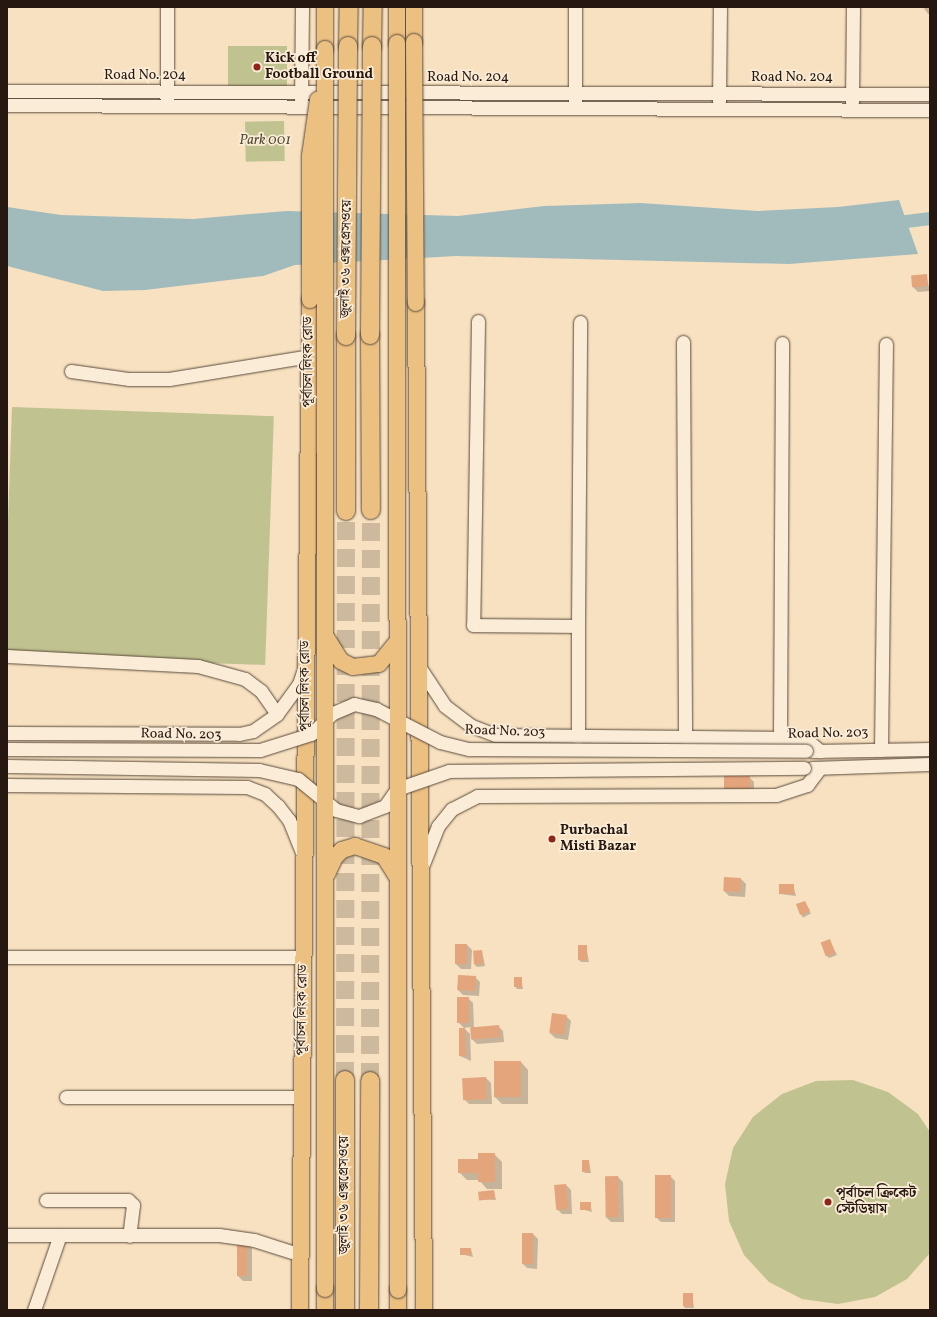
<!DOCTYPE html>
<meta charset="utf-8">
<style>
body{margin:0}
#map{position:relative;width:937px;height:1317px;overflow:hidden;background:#f7e1c0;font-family:Vollkorn,"Noto Serif Bengali",serif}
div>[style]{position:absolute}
.green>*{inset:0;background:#c0c290;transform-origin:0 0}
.water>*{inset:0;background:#a1bbbc}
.shadow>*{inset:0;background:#0003;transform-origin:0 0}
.canal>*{height:13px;margin:-6.5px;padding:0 6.5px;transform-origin:6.5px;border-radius:6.5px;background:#a1bbbc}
.building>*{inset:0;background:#e4a57c;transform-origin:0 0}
.highway-tunnel>*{height:18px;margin-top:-9px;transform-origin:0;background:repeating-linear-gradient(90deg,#cdb99d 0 18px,transparent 0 27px)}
.roads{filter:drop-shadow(0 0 1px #5a4a3c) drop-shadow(0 0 1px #5a4a3c)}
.minor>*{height:13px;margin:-6.5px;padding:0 6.5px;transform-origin:6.5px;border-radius:6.5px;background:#faecd6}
.major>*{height:16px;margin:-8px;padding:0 8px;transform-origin:8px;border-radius:8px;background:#ecc080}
.highway>*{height:18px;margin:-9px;padding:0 9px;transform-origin:9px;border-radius:9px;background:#ecc080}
.bridges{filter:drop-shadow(0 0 1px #5a4a3c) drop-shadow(0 0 1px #5a4a3c)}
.minor-bridge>*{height:13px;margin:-6.5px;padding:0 6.5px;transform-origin:6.5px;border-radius:6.5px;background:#faecd6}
.major-bridge>*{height:16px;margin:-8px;padding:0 8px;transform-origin:8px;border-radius:8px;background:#ecc080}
.highway-bridge>*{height:18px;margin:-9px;padding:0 9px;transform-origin:9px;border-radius:9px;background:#ecc080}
.dots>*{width:11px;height:11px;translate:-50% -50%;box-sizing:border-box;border:2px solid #faecd6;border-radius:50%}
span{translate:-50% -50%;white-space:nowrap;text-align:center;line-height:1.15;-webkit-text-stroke:3.5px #faecd6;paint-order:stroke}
.poi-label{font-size:14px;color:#261810;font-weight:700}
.left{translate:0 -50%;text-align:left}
.street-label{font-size:14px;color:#261810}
.park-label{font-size:14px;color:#544b36;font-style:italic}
.frame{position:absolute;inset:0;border:8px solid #261810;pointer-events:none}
</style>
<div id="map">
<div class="green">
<i style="left:228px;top:46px;width:59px;height:42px"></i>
<i style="left:284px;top:121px;width:40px;height:39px;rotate:89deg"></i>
<i style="left:12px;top:407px;width:262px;height:249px;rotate:2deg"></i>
<i style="clip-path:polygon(853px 1080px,888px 1092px,918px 1114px,930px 1132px,930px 1253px,907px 1279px,875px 1297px,838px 1304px,802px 1299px,769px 1282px,744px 1255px,729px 1221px,725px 1184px,733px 1148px,753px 1117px,782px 1094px,816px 1081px)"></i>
</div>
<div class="water">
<i style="clip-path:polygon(899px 200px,918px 254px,789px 264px,456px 256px,295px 265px,263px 276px,145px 290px,103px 291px,7px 266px,7px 207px,61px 215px,193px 219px,286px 211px,458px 216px,544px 206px,641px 203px,758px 211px,838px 207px)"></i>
</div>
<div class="shadow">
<i style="clip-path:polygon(923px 7px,930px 7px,930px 14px,928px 14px)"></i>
<i style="clip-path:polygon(926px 275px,930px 291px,918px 292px,913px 287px)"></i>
<i style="clip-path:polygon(749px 777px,754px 782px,754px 795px,730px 794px)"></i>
<i style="clip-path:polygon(741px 879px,746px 884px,745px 897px,729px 896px,724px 891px)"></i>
<i style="clip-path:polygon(793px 885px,796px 896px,780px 894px)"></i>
<i style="left:805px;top:902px;width:13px;height:9px;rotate:63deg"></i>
<i style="clip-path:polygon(830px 941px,837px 955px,829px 958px,827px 956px)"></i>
<i style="clip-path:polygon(467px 945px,472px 950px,471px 969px,461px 969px,456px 964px)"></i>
<i style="clip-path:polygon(586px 946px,589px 962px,581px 962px,579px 960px)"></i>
<i style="clip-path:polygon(482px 951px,485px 966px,477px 967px,475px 965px)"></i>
<i style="clip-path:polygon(475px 977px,480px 982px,479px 996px,463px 995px,458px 990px)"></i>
<i style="clip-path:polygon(521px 978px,523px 989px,517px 989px,515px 986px)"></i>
<i style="clip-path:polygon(468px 998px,473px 1003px,474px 1028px,498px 1026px,503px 1031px,504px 1042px,477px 1044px,472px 1039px,471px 1027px,464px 1028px,459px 1023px)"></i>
<i style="clip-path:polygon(566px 1016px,571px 1021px,568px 1040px,555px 1038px,550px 1033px)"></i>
<i style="clip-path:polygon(465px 1029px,470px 1034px,471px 1061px,460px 1056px)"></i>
<i style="clip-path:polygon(521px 1062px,528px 1070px,528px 1104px,502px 1104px,495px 1097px)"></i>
<i style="clip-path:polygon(486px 1078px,491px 1083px,492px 1104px,469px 1104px,464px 1099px)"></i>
<i style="clip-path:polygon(494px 1154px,502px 1162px,502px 1189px,487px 1189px,479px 1180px,467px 1180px,459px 1172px)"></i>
<i style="clip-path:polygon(589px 1161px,591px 1173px,585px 1173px,583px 1171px)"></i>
<i style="clip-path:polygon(670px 1176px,675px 1181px,675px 1222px,661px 1222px,656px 1217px)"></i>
<i style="clip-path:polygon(618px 1177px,623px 1182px,624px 1222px,611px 1222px,606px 1217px,606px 1178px)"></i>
<i style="clip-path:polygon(566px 1185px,571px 1190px,572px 1214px,562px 1214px,557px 1209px)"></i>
<i style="clip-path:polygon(494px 1191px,496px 1200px,480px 1199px)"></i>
<i style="clip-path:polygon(590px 1203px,592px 1212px,581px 1209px)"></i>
<i style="clip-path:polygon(533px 1234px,538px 1239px,537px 1269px,527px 1268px,522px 1263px)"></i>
<i style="clip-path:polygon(247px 1244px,252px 1248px,252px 1281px,243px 1281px,238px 1276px)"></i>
<i style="clip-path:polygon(471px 1249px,473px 1257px,461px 1254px)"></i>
<i style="clip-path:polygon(692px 1294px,694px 1308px,685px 1308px,683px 1305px)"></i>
</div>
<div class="canal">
<i style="left:890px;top:223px;width:40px;rotate:-7.1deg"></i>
</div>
<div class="building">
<i style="left:927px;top:274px;width:12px;height:16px;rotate:85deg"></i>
<i style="left:724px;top:776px;width:26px;height:14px"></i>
<i style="left:724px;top:877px;width:17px;height:14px;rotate:3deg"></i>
<i style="left:794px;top:884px;width:10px;height:15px;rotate:90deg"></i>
<i style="clip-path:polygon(805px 901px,810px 911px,800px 915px,796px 904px)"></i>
<i style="left:830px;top:939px;width:15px;height:10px;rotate:70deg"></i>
<i style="left:455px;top:944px;width:12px;height:20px"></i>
<i style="left:578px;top:945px;width:9px;height:15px"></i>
<i style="left:482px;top:950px;width:14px;height:9px;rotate:86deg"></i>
<i style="left:458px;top:975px;width:18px;height:15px;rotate:3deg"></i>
<i style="left:514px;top:977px;width:8px;height:10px"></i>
<i style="left:457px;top:997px;width:12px;height:26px"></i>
<i style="left:552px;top:1013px;width:15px;height:20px;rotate:8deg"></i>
<i style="left:499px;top:1025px;width:12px;height:29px;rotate:85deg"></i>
<i style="clip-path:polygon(459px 1028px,465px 1028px,466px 1056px,459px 1056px)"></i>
<i style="left:494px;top:1061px;width:27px;height:36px"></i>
<i style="left:486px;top:1077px;width:22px;height:24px;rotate:87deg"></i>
<i style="clip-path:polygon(478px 1153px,495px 1153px,495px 1182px,478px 1182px,478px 1173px,458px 1173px,458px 1159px,478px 1159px)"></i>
<i style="left:582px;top:1160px;width:7px;height:12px"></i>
<i style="left:655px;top:1175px;width:16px;height:43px"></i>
<i style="left:618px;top:1176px;width:41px;height:13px;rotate:89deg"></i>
<i style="left:566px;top:1184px;width:25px;height:12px;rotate:85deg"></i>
<i style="left:494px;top:1190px;width:9px;height:16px;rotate:84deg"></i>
<i style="left:580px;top:1202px;width:11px;height:8px"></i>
<i style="left:522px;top:1233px;width:11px;height:31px"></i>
<i style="left:237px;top:1243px;width:10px;height:33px"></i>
<i style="left:460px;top:1248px;width:11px;height:7px"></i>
<i style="left:683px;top:1293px;width:10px;height:13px"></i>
</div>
<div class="highway-tunnel">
<i style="left:345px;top:1080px;width:569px;rotate:-89.9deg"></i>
<i style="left:370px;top:1081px;width:571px;rotate:-89.9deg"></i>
</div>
<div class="roads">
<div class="minor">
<i style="left:7px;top:91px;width:923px;rotate:0.19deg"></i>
<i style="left:167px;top:100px;width:93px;rotate:-90deg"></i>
<i style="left:575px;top:101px;width:94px;rotate:-90deg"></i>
<i style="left:719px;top:101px;width:94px;rotate:-89.4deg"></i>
<i style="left:852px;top:102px;width:95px;rotate:-89.4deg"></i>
<i style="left:301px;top:103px;width:96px;rotate:-89.4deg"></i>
<i style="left:7px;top:105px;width:923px;rotate:0.31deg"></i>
<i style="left:478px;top:321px;width:304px;rotate:90.9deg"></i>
<i style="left:473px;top:625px;width:105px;rotate:0.5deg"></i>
<i style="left:578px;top:626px;width:304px;rotate:-89.6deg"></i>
<i style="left:683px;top:342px;width:395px;rotate:89.7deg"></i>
<i style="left:71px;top:371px;width:59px;rotate:7.9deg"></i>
<i style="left:129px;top:379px;width:40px"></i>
<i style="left:169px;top:379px;width:142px;rotate:-9.3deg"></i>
<i style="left:578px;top:626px;width:111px;rotate:90deg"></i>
<i style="left:7px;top:656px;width:191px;rotate:3deg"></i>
<i style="left:198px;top:666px;width:49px;rotate:15.5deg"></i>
<i style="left:245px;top:679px;width:20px;rotate:37deg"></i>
<i style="left:261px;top:691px;width:28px;rotate:55deg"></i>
<i style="left:420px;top:668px;width:45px;rotate:56.7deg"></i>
<i style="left:445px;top:706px;width:34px;rotate:37deg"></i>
<i style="left:472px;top:726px;width:25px;rotate:21deg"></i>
<i style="left:495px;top:735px;width:297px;rotate:0.6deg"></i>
<i style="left:792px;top:738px;width:16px;rotate:11deg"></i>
<i style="left:808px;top:741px;width:16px;rotate:40deg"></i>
<i style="left:7px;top:733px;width:232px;rotate:0.2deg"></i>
<i style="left:239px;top:734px;width:14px;rotate:-12deg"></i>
<i style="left:253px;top:731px;width:29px;rotate:-35deg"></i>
<i style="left:277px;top:714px;width:37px;rotate:-54deg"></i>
<i style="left:299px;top:684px;width:16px;rotate:-72deg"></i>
<i style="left:780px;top:738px;width:395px;rotate:-89.7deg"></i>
<i style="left:881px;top:750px;width:406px;rotate:-89.3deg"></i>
<i style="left:812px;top:751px;width:118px;rotate:-1deg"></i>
<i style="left:812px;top:768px;width:118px;rotate:-1.9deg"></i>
<i style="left:7px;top:785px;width:240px;rotate:0.5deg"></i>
<i style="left:247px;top:787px;width:19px;rotate:21deg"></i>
<i style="left:265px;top:794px;width:18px;rotate:43deg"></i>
<i style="left:278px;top:806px;width:18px;rotate:52deg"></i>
<i style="left:289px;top:820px;width:35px;rotate:68deg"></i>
<i style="left:423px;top:864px;width:41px;rotate:-68.5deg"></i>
<i style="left:438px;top:826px;width:22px;rotate:-51deg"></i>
<i style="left:452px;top:809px;width:28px;rotate:-27deg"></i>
<i style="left:477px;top:796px;width:299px;rotate:-0.2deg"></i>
<i style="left:776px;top:795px;width:33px;rotate:-18deg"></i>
<i style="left:807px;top:785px;width:21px;rotate:-53deg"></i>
<i style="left:7px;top:957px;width:296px"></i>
<i style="left:66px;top:1097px;width:236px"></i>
<i style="left:46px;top:1200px;width:82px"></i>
<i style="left:128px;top:1200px;width:7px;rotate:45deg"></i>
<i style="left:133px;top:1205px;width:31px;rotate:97deg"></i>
<i style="left:7px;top:1235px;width:212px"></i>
<i style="left:219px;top:1235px;width:35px;rotate:8deg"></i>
<i style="left:254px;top:1240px;width:49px;rotate:17.7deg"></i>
<i style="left:34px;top:1310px;width:79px;rotate:-70.9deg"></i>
</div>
<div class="major">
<i style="left:325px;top:7px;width:42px;rotate:90deg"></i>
<i style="left:414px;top:42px;width:35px;rotate:-90deg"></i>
<i style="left:397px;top:43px;width:36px;rotate:-90deg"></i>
<i style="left:416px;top:303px;width:1007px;rotate:89.54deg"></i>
<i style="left:325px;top:1289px;width:21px;rotate:90deg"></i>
<i style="left:398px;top:1290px;width:20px;rotate:90deg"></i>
<i style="left:300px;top:1310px;width:1010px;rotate:-89.43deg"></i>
</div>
<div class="highway">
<i style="left:348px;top:46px;width:39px;rotate:-89deg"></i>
<i style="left:372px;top:46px;width:39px;rotate:-89deg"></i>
<i style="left:370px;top:335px;width:175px;rotate:89.7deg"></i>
<i style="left:346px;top:336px;width:175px;rotate:90deg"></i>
<i style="left:345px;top:1080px;width:230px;rotate:90deg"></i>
<i style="left:369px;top:1310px;width:229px;rotate:-89.7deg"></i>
</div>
</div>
<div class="bridges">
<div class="minor-bridge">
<i style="left:7px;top:749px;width:253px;rotate:0.2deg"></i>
<i style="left:260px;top:750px;width:53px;rotate:-17.4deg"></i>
<i style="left:311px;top:734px;width:30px;rotate:-44deg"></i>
<i style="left:333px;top:713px;width:23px;rotate:-23deg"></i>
<i style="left:354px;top:704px;width:23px;rotate:13deg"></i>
<i style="left:376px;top:709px;width:72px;rotate:27.3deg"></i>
<i style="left:440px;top:742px;width:30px;rotate:14deg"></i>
<i style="left:469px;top:749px;width:337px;rotate:0.3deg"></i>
<i style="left:7px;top:766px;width:252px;rotate:0.9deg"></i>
<i style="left:259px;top:770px;width:40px;rotate:13deg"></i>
<i style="left:298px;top:779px;width:49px;rotate:39.2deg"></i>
<i style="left:336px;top:810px;width:24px;rotate:15deg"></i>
<i style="left:359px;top:816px;width:28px;rotate:-21deg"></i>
<i style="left:385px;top:806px;width:21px;rotate:-55deg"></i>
<i style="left:397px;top:789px;width:55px;rotate:-19.1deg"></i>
<i style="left:449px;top:771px;width:355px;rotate:-0.5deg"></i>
</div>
<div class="major-bridge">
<i style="left:414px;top:42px;width:261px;rotate:89.6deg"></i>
<i style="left:397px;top:43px;width:1247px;rotate:89.95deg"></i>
<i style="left:325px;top:49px;width:1240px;rotate:90deg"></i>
<i style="left:310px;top:300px;width:144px;rotate:-90deg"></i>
<i style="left:310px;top:156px;width:57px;rotate:-81.9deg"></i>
<i style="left:326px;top:637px;width:28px;rotate:58deg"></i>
<i style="left:341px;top:661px;width:13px;rotate:27deg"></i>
<i style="left:353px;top:667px;width:26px;rotate:-7deg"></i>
<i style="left:379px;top:664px;width:28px;rotate:-51deg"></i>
<i style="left:327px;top:874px;width:19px;rotate:-65deg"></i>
<i style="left:335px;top:857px;width:10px;rotate:-45deg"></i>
<i style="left:342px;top:850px;width:14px;rotate:-17deg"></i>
<i style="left:355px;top:846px;width:31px;rotate:19deg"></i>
<i style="left:384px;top:856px;width:25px;rotate:58deg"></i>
</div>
<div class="highway-bridge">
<i style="left:370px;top:335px;width:289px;rotate:-89.6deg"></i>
<i style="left:346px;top:336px;width:290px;rotate:-89.6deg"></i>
</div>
</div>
<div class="dots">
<i style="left:257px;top:67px;background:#8f2418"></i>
<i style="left:552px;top:839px;background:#8f2418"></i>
<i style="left:828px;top:1202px;background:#8f2418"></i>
</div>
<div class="poi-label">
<span class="left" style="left:265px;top:67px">Kick off<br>Football Ground</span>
<span class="left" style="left:560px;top:839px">Purbachal<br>Misti Bazar</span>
<span class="left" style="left:836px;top:1202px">পূর্বাচল ক্রিকেট<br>স্টেডিয়াম</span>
</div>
<div class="street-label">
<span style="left:145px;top:76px">Road No. 204</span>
<span style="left:468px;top:78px">Road No. 204</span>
<span style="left:792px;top:78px">Road No. 204</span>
<span style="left:347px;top:259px;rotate:-89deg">জুলাই ৩৬ এক্সপ্রেসওয়ে</span>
<span style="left:309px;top:362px;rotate:-90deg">পূর্বাচল লিংক রোড</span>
<span style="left:306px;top:686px;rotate:-90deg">পূর্বাচল লিংক রোড</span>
<span style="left:505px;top:732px;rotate:2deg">Road No. 203</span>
<span style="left:828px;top:734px;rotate:-1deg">Road No. 203</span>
<span style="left:181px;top:735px;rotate:1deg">Road No. 203</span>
<span style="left:303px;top:1010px;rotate:-89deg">পূর্বাচল লিংক রোড</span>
<span style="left:345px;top:1195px;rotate:-90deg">জুলাই ৩৬ এক্সপ্রেসওয়ে</span>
</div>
<div class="park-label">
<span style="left:265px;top:141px">Park 001</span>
</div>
<div class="frame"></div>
</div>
